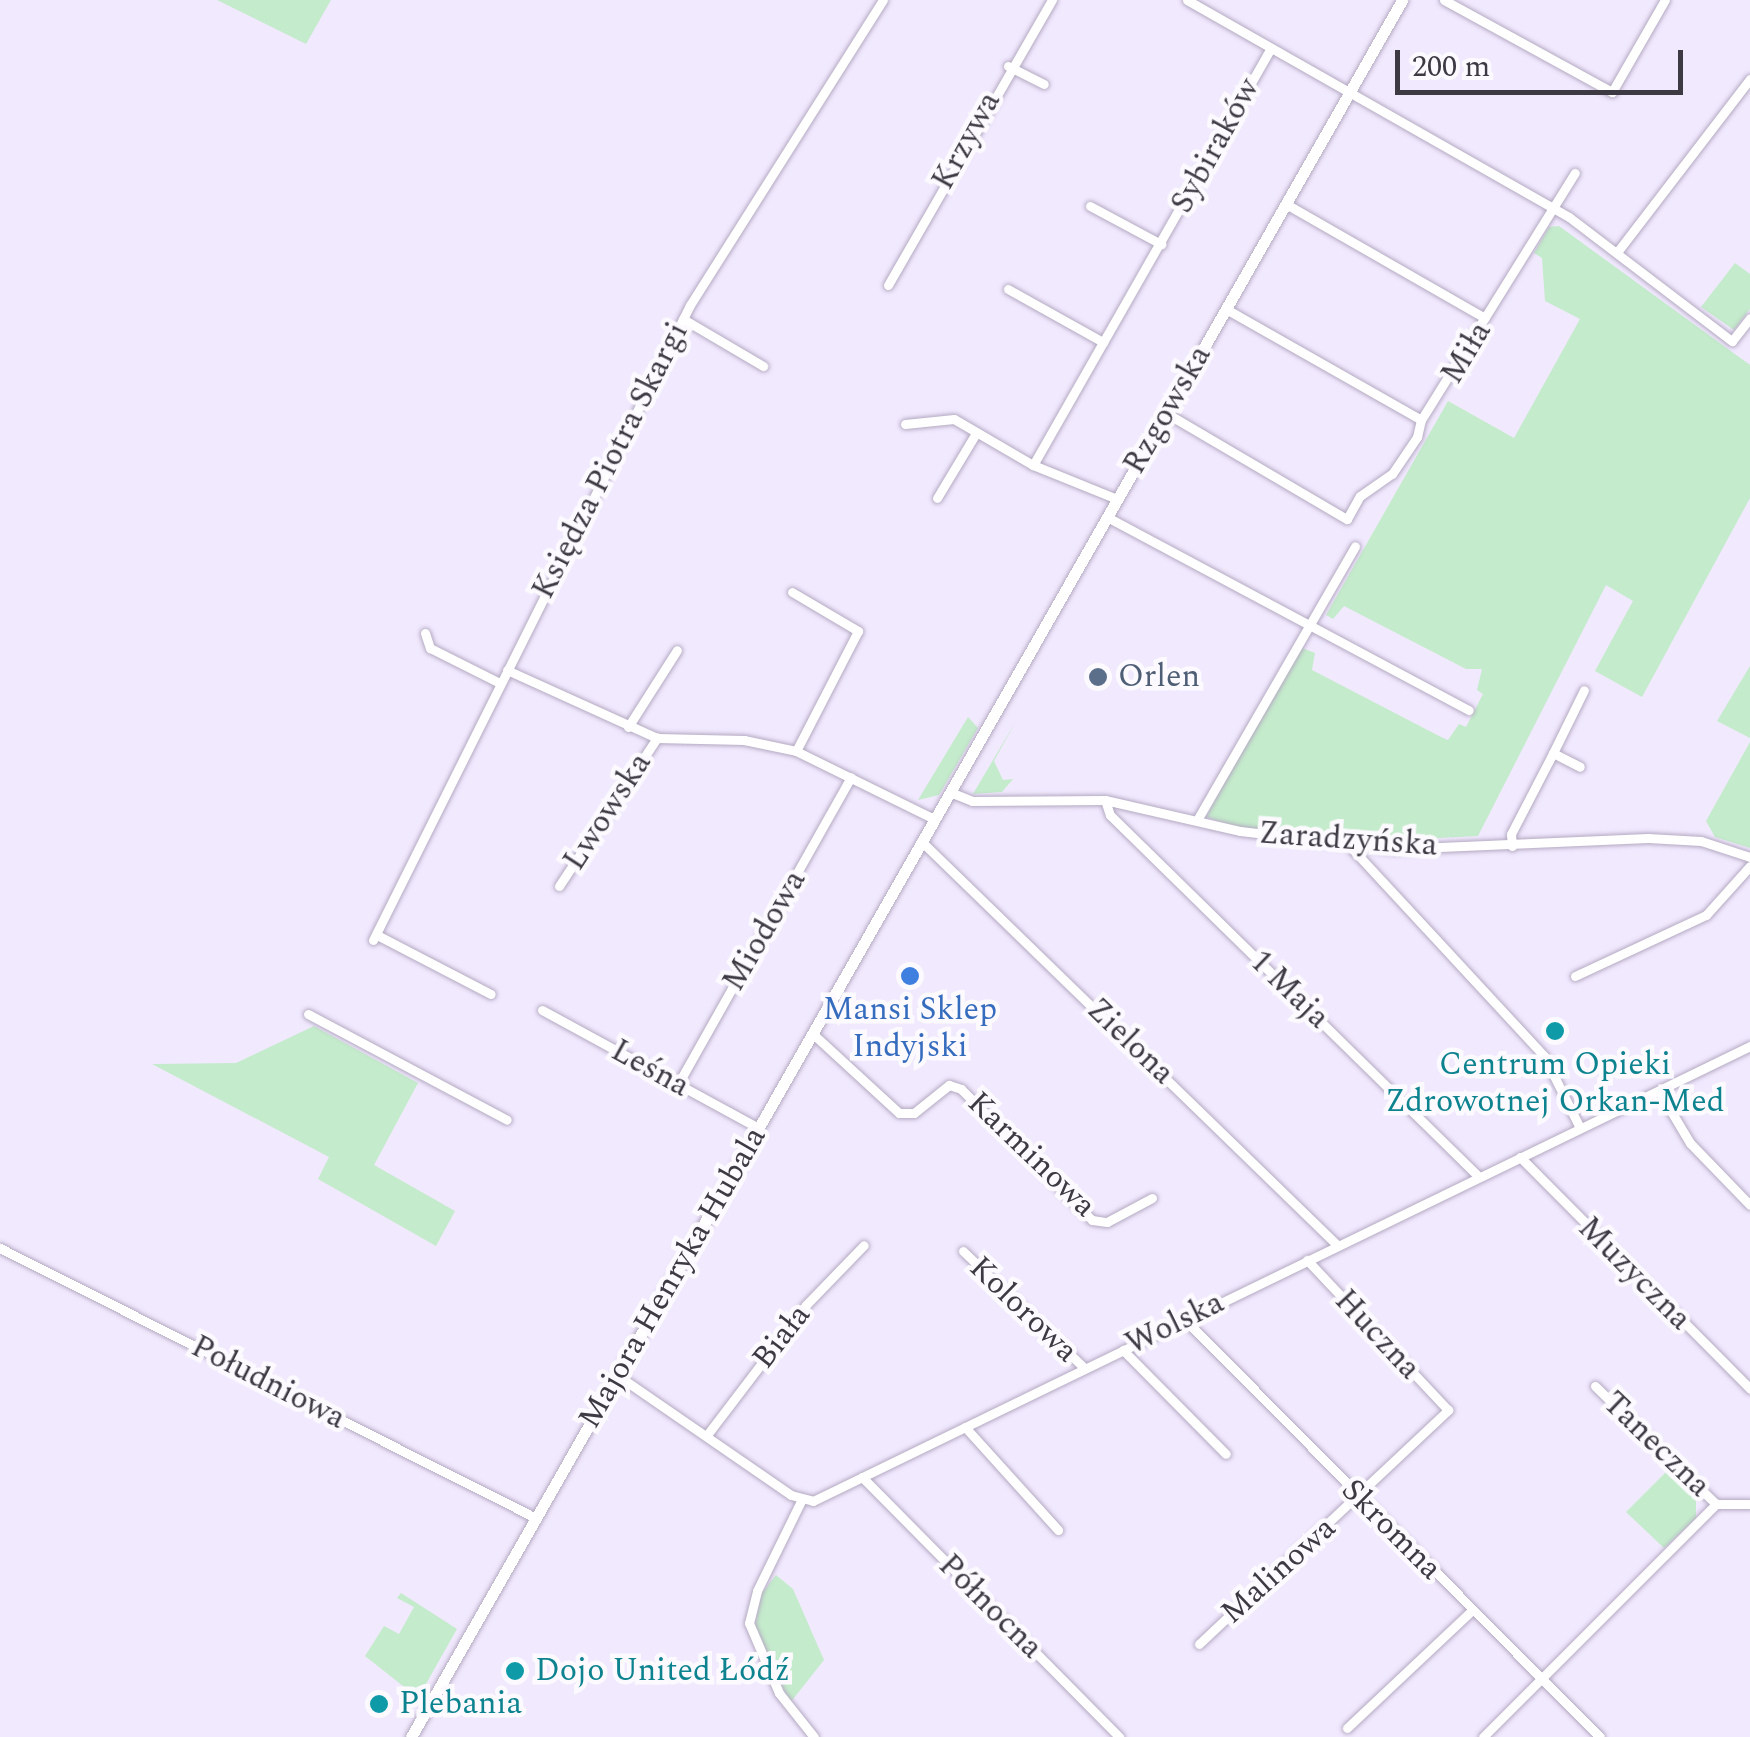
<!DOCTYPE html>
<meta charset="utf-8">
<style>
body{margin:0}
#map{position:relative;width:1750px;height:1737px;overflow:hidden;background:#f1e9fe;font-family:Spectral,serif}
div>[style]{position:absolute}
.green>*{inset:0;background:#c4ebcb}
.roads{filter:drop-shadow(0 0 2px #b4aac2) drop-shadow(0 0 2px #b4aac2)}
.minor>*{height:9px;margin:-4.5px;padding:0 4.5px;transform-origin:4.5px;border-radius:4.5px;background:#fff}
.major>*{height:11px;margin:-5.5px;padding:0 5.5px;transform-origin:5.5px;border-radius:5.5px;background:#fff}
.dots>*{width:28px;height:28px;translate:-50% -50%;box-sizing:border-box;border:5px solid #fcfaff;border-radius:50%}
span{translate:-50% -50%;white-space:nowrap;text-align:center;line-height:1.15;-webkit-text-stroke:9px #fcfaff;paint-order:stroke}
.street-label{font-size:32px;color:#3e3a44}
.service-label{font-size:32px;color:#4e5e75}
.left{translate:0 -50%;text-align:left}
.shop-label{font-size:32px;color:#366cbe}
.culture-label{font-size:32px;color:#0d838f}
.scale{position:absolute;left:1395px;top:50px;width:288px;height:45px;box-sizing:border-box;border:5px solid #3e3a44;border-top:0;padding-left:12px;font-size:30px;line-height:35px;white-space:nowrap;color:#3e3a44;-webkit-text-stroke:8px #fcfaff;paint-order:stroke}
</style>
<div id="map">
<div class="green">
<i style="clip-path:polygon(217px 0,331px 0,306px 44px)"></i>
<i style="clip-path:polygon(1559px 226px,1750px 365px,1750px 498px,1642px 697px,1595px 671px,1633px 601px,1606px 585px,1478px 836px,1380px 841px,1246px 829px,1206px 817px,1300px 647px,1315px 653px,1312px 670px,1441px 737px,1448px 740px,1459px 724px,1466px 727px,1483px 694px,1477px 690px,1482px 669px,1466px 669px,1344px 606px,1333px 619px,1326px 615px,1448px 401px,1514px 438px,1580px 319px,1545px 301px,1542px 258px,1534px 253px,1549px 227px)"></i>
<i style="clip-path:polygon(1735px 263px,1750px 274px,1750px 309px,1734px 330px,1701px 307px)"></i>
<i style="clip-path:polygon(1750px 666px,1750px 738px,1717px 721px)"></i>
<i style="clip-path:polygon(968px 717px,978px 728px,939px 795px,918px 800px)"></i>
<i style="clip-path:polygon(1016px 721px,994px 761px,1003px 780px,1013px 779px,1002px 792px,973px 794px)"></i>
<i style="clip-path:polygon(1750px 742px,1750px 848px,1715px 837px,1706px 821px)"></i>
<i style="clip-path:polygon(314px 1026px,418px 1083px,374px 1165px,455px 1211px,436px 1246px,318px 1179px,329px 1157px,152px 1064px,236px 1063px)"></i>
<i style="clip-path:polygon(1669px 1469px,1696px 1494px,1696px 1518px,1664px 1548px,1626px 1512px)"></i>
<i style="clip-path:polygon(776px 1575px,793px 1589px,824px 1660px,790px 1703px,755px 1625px,762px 1593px)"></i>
<i style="clip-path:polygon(401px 1593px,457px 1629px,422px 1691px,408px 1690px,365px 1656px,384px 1626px,399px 1634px,414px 1607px,397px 1598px)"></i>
</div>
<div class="roads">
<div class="minor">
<i style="left:1187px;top:0;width:439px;rotate:29.6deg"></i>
<i style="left:1569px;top:217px;width:205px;rotate:37.3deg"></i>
<i style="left:1732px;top:341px;width:29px;rotate:-52deg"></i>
<i style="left:1444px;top:0;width:192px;rotate:28.7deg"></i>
<i style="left:1612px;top:92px;width:106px;rotate:-60.1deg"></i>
<i style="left:1008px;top:66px;width:40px;rotate:26.6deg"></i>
<i style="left:1286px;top:204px;width:229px;rotate:29.8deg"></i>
<i style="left:1090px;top:206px;width:81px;rotate:28.2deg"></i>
<i style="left:1618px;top:251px;width:217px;rotate:-52.5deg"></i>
<i style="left:888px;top:285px;width:329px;rotate:-60.1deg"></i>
<i style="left:1008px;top:289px;width:109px;rotate:29.2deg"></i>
<i style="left:1226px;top:309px;width:224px;rotate:29.6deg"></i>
<i style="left:683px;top:319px;width:93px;rotate:30.4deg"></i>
<i style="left:1166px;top:413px;width:210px;rotate:30.4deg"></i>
<i style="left:1347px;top:519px;width:26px;rotate:-61deg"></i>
<i style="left:1360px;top:496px;width:39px;rotate:-35deg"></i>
<i style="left:1392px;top:474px;width:45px;rotate:-56deg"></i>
<i style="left:1417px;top:437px;width:17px;rotate:-77deg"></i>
<i style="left:1421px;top:420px;width:291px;rotate:-58.1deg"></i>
<i style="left:905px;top:424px;width:49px;rotate:-5.8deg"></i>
<i style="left:954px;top:419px;width:91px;rotate:30.2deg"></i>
<i style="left:1033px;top:465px;width:91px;rotate:22deg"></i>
<i style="left:1033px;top:465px;width:480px;rotate:-60.3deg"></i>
<i style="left:937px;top:498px;width:76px;rotate:-59deg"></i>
<i style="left:1107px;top:517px;width:410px;rotate:28.1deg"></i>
<i style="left:792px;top:592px;width:77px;rotate:30.6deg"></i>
<i style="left:858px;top:631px;width:135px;rotate:117.3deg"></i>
<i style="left:425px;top:633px;width:16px;rotate:72deg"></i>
<i style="left:430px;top:648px;width:78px;rotate:26.6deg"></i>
<i style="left:507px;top:670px;width:165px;rotate:24.4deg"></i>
<i style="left:657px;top:738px;width:87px;rotate:1.3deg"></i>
<i style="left:744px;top:740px;width:53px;rotate:11.9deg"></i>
<i style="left:796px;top:751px;width:154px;rotate:26.2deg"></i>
<i style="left:628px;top:727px;width:91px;rotate:-57.5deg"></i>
<i style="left:1553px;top:753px;width:70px;rotate:-63.8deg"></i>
<i style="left:950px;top:792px;width:24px;rotate:22deg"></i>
<i style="left:972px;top:801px;width:133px;rotate:-0.4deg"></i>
<i style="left:1105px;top:800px;width:139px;rotate:12.9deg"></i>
<i style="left:1240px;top:831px;width:155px;rotate:6.7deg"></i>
<i style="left:1394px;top:849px;width:254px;rotate:-2.5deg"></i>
<i style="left:1648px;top:838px;width:53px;rotate:3.2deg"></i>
<i style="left:1701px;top:841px;width:52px;rotate:18.1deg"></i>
<i style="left:1105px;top:800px;width:16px;rotate:72deg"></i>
<i style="left:1110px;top:815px;width:517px;rotate:44.45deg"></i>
<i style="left:1197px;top:820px;width:316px;rotate:-60deg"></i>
<i style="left:921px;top:841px;width:580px;rotate:44.16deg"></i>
<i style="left:1345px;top:841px;width:293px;rotate:47.2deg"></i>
<i style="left:1544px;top:1056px;width:80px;rotate:63.4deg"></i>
<i style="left:1512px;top:846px;width:12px;rotate:-95deg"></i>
<i style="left:1511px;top:834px;width:91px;rotate:-62.6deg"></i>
<i style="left:1553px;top:753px;width:30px;rotate:27deg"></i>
<i style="left:559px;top:886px;width:178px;rotate:-56.5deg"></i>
<i style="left:377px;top:935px;width:128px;rotate:27.4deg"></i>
<i style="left:373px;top:940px;width:710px;rotate:-63.47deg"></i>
<i style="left:690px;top:305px;width:361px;rotate:-57.7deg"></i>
<i style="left:1575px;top:976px;width:145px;rotate:-25deg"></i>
<i style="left:1706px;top:915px;width:66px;rotate:-48.1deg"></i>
<i style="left:542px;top:1010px;width:246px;rotate:28.6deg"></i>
<i style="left:308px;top:1014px;width:225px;rotate:28deg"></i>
<i style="left:812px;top:1033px;width:118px;rotate:42.6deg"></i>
<i style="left:899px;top:1113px;width:15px"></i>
<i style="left:914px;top:1113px;width:45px;rotate:-38.7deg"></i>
<i style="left:949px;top:1085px;width:13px;rotate:18deg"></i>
<i style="left:961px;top:1089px;width:185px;rotate:45deg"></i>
<i style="left:1092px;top:1220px;width:15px;rotate:8deg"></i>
<i style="left:1107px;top:1222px;width:51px;rotate:-28.1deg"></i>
<i style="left:678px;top:1084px;width:352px;rotate:-60.6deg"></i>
<i style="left:1659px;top:1091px;width:61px;rotate:59.2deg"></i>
<i style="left:1690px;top:1143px;width:86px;rotate:45.9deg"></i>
<i style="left:1520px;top:1157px;width:327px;rotate:45.2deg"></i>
<i style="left:0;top:1248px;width:600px;rotate:26.74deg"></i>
<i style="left:963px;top:1251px;width:168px;rotate:44deg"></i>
<i style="left:1185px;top:1320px;width:588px;rotate:45.14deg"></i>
<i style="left:1123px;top:1350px;width:146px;rotate:45.3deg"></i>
<i style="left:617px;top:1375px;width:211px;rotate:34.6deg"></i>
<i style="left:791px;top:1495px;width:23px;rotate:15deg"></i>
<i style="left:813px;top:1501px;width:1042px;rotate:-25.9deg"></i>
<i style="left:1595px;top:1386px;width:169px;rotate:44.3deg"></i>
<i style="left:1716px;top:1504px;width:34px"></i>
<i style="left:965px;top:1427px;width:139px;rotate:47.9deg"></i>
<i style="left:707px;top:1435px;width:163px;rotate:-52.7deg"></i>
<i style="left:806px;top:1305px;width:83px;rotate:-46deg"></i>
<i style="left:862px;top:1477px;width:366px;rotate:45.3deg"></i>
<i style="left:801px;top:1501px;width:100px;rotate:116.1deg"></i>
<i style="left:757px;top:1591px;width:33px;rotate:104deg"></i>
<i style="left:749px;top:1623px;width:76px;rotate:66.8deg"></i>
<i style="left:779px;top:1693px;width:56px;rotate:51.5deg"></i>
<i style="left:1199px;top:1644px;width:342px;rotate:-43.2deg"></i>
<i style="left:1448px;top:1410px;width:206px;rotate:-133.2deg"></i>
<i style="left:1347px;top:1728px;width:172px;rotate:-43.3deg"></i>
<i style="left:1483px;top:1737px;width:330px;rotate:-45deg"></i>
</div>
<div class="major">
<i style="left:411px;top:1737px;width:2000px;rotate:-60.29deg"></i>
</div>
</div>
<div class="dots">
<i style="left:1098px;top:677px;background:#5c6f8a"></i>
<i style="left:910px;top:976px;background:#3f7fe0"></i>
<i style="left:1555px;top:1031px;background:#0f9aa8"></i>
<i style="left:515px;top:1671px;background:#0f9aa8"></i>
<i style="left:379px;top:1704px;background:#0f9aa8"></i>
</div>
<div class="street-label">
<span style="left:967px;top:141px;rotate:-61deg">Krzywa</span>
<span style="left:1216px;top:146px;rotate:-61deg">Sybiraków</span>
<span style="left:1467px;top:353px;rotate:-59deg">Miła</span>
<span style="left:1168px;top:410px;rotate:-60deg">Rzgowska</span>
<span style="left:611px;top:461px;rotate:-63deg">Księdza Piotra Skargi</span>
<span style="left:608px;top:812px;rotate:-57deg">Lwowska</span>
<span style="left:1348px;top:840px;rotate:4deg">Zaradzyńska</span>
<span style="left:765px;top:931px;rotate:-60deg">Miodowa</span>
<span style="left:1289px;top:990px;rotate:44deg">1 Maja</span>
<span style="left:1130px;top:1042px;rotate:44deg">Zielona</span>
<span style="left:650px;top:1069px;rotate:29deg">Leśna</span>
<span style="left:1031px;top:1155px;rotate:44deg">Karminowa</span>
<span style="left:1634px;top:1274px;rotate:45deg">Muzyczna</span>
<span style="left:673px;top:1278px;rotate:-60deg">Majora Henryka Hubala</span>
<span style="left:1023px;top:1310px;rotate:44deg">Kolorowa</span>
<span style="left:1175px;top:1324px;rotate:-26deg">Wolska</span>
<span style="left:1377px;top:1335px;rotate:47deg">Huczna</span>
<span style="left:782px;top:1337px;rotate:-52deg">Biała</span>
<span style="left:268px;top:1383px;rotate:27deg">Południowa</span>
<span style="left:1656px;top:1445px;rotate:44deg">Taneczna</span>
<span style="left:1391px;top:1530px;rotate:45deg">Skromna</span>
<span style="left:1279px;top:1571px;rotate:-42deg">Malinowa</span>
<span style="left:990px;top:1607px;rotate:45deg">Północna</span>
</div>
<div class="service-label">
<span class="left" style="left:1118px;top:677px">Orlen</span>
</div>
<div class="shop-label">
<span style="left:910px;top:1029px">Mansi Sklep<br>Indyjski</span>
</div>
<div class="culture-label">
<span style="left:1555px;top:1084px">Centrum Opieki<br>Zdrowotnej Orkan-Med</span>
<span class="left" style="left:535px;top:1671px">Dojo United Łódź</span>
<span class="left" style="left:399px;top:1704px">Plebania</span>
</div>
<div class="scale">200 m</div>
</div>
